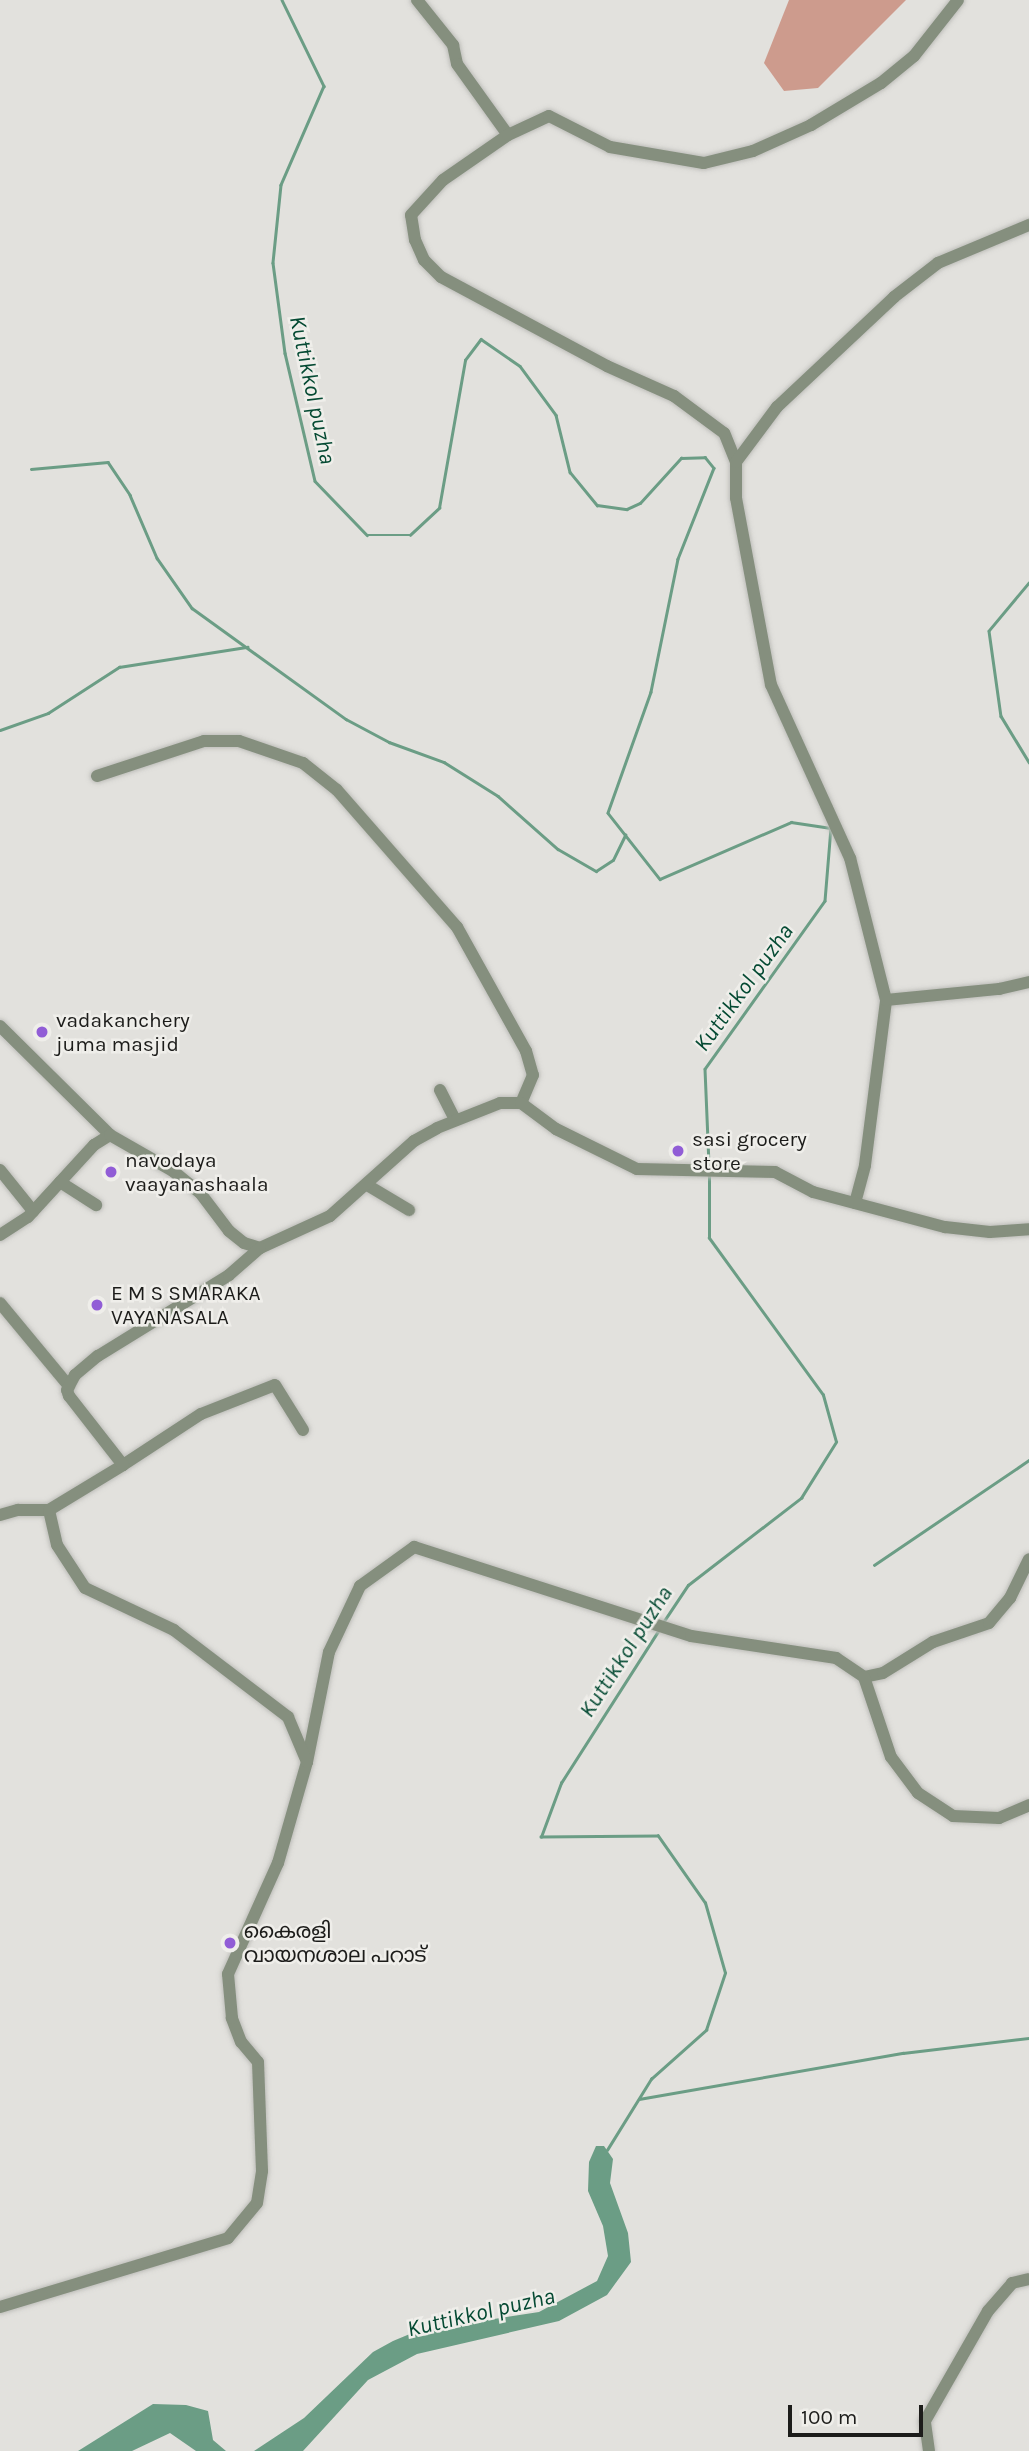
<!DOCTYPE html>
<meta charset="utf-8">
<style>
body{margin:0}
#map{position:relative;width:1029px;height:2451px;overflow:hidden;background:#e2e1dd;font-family:Karla,"Noto Sans Malayalam",sans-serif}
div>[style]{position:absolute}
.forest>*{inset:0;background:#cd9b8d}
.water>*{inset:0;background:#6b9d85}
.stream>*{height:2.5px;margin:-1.25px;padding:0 1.25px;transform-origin:1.25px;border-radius:1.25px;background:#6b9d85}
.roads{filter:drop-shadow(0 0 2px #bebeba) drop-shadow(0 0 2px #bebeba)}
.minor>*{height:12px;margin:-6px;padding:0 6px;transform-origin:6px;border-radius:6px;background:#858f7e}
.dots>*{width:19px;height:19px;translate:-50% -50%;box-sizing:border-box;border:4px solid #efeeea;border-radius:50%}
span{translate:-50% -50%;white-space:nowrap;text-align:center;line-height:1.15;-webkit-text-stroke:5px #efeeea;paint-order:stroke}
.poi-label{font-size:21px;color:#1c1c1a}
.left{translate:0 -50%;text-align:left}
.water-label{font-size:23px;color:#054a33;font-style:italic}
.scale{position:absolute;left:788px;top:2405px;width:135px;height:32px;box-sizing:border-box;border:4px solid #1c1c1a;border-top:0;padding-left:9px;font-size:21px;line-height:24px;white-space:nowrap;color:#1c1c1a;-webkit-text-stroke:5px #efeeea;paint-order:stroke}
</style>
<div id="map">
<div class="forest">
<i style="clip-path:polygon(789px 0,906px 0,818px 88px,784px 91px,764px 63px)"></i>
</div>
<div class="water">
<i style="clip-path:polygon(596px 2146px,604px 2146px,613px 2159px,610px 2183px,628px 2233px,631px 2262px,607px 2295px,559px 2321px,417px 2354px,368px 2380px,303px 2451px,254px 2451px,304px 2418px,373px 2352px,393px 2341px,417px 2331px,539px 2312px,597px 2281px,608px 2256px,603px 2226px,588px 2191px,589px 2162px)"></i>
<i style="clip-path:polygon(153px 2404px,186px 2405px,208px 2411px,213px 2440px,226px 2451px,196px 2451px,170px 2433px,132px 2451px,78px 2451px)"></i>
</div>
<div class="stream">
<i style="left:282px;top:0;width:96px;rotate:64deg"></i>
<i style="left:324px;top:86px;width:108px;rotate:113.5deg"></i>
<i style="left:281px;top:185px;width:78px;rotate:95.9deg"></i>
<i style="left:273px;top:263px;width:91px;rotate:82.4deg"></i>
<i style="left:285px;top:353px;width:131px;rotate:76.8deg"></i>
<i style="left:315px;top:481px;width:75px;rotate:46.1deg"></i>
<i style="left:367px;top:535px;width:43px"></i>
<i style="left:410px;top:535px;width:40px;rotate:-43deg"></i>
<i style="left:439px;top:508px;width:150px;rotate:-80deg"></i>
<i style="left:465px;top:360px;width:26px;rotate:-53deg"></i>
<i style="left:481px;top:339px;width:47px;rotate:34.7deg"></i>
<i style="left:520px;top:366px;width:61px;rotate:53.7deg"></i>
<i style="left:556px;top:415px;width:59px;rotate:76.2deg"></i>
<i style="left:570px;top:472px;width:43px;rotate:50.7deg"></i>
<i style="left:597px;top:505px;width:30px;rotate:8deg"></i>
<i style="left:627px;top:509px;width:14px;rotate:-25deg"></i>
<i style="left:640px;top:503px;width:61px;rotate:-47.7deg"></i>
<i style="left:681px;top:458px;width:24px;rotate:-2deg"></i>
<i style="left:705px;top:457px;width:14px;rotate:51deg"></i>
<i style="left:714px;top:468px;width:98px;rotate:111.6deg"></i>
<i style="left:678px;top:559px;width:136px;rotate:101.5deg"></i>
<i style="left:651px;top:692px;width:128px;rotate:109.6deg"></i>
<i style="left:608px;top:813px;width:84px;rotate:51.8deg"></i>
<i style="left:660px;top:879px;width:143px;rotate:-23.5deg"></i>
<i style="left:791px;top:822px;width:40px;rotate:8.5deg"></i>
<i style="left:831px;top:828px;width:73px;rotate:94.7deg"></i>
<i style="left:825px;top:901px;width:206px;rotate:125.5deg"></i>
<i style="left:705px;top:1069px;width:96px;rotate:87.6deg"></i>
<i style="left:31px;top:469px;width:77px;rotate:-5.2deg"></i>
<i style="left:108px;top:462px;width:40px;rotate:56deg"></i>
<i style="left:130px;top:495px;width:69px;rotate:66.8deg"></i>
<i style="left:157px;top:558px;width:61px;rotate:55deg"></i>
<i style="left:192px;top:608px;width:190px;rotate:35.8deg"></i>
<i style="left:346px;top:719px;width:49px;rotate:28.1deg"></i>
<i style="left:389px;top:742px;width:59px;rotate:20deg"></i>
<i style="left:444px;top:762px;width:64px;rotate:32.2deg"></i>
<i style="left:498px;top:796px;width:80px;rotate:41.5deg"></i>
<i style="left:558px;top:849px;width:44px;rotate:30.1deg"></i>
<i style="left:596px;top:871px;width:20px;rotate:-33deg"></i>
<i style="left:613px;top:860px;width:28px;rotate:-64deg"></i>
<i style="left:1029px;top:583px;width:62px;rotate:129.8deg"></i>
<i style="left:989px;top:631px;width:86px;rotate:82deg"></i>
<i style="left:1001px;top:716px;width:54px;rotate:58.7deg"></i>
<i style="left:0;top:730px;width:51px;rotate:-19.5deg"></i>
<i style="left:48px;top:713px;width:85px;rotate:-32.9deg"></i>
<i style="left:119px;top:667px;width:130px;rotate:-8.9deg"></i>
<i style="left:874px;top:1565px;width:187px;rotate:-34.1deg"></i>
<i style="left:664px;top:1621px;width:43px;rotate:-56.3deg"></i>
<i style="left:688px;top:1585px;width:143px;rotate:-37.6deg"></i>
<i style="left:801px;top:1498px;width:66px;rotate:-58deg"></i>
<i style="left:836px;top:1442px;width:49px;rotate:-105.5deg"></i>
<i style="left:823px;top:1395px;width:194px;rotate:-126deg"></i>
<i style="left:709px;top:1238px;width:63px;rotate:-90deg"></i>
<i style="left:639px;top:2099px;width:268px;rotate:-9.9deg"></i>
<i style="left:903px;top:2053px;width:127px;rotate:-6.8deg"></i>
<i style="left:607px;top:2150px;width:84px;rotate:-58.2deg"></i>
<i style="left:651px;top:2079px;width:74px;rotate:-41.7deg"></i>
<i style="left:706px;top:2030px;width:60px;rotate:-71.6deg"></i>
<i style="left:725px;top:1973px;width:73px;rotate:-105.9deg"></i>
<i style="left:705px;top:1903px;width:82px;rotate:-125deg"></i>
<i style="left:658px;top:1836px;width:117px;rotate:179.5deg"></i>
<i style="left:541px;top:1837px;width:58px;rotate:-69.7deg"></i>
<i style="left:561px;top:1783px;width:182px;rotate:-57.4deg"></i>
</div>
<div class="roads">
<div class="minor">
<i style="left:417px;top:0;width:58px;rotate:51.3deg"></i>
<i style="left:453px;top:45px;width:19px;rotate:78deg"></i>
<i style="left:457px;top:64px;width:87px;rotate:54.3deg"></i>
<i style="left:736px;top:462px;width:31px;rotate:-112deg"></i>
<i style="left:724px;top:433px;width:62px;rotate:-143.5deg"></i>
<i style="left:674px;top:396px;width:73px;rotate:-155.9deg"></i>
<i style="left:607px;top:366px;width:188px;rotate:-151.8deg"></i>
<i style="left:441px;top:277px;width:24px;rotate:-135deg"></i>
<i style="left:424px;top:260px;width:22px;rotate:-114deg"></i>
<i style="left:415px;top:240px;width:25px;rotate:-99deg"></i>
<i style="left:411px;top:215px;width:47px;rotate:-47.6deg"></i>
<i style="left:443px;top:180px;width:79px;rotate:-34.7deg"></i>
<i style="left:508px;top:135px;width:45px;rotate:-24.9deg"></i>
<i style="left:549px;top:116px;width:68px;rotate:26.9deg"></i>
<i style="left:610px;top:147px;width:95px;rotate:9.7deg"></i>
<i style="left:704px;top:163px;width:50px;rotate:-13.8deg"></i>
<i style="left:753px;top:151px;width:64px;rotate:-24.1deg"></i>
<i style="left:811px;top:125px;width:82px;rotate:-31deg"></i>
<i style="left:881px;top:83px;width:43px;rotate:-39.3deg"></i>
<i style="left:914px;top:56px;width:71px;rotate:-51.8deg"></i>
<i style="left:97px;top:776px;width:113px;rotate:-18.1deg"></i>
<i style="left:204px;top:741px;width:35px"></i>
<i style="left:239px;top:741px;width:68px;rotate:19deg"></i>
<i style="left:303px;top:763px;width:43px;rotate:38.5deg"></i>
<i style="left:337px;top:790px;width:182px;rotate:48.8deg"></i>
<i style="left:457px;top:927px;width:142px;rotate:60.9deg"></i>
<i style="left:526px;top:1051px;width:25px;rotate:74deg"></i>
<i style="left:533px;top:1075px;width:30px;rotate:113deg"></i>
<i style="left:886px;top:1000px;width:114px;rotate:-5.6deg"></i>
<i style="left:999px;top:989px;width:31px;rotate:-13deg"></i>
<i style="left:0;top:1026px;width:155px;rotate:44.7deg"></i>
<i style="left:440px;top:1090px;width:33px;rotate:63deg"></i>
<i style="left:0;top:1170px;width:53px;rotate:51.2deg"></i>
<i style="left:60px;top:1182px;width:43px;rotate:32.6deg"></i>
<i style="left:367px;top:1185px;width:49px;rotate:30.8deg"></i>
<i style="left:855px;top:1203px;width:39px;rotate:-75deg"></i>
<i style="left:865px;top:1165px;width:166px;rotate:-82.7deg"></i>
<i style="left:886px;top:1000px;width:146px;rotate:-104.2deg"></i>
<i style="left:850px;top:858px;width:190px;rotate:-114.5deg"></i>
<i style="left:771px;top:685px;width:190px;rotate:-100.6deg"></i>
<i style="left:736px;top:498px;width:36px;rotate:-90deg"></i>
<i style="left:736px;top:462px;width:69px;rotate:-53.3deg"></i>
<i style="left:777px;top:407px;width:161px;rotate:-43.2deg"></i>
<i style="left:894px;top:297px;width:56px;rotate:-37.7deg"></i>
<i style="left:938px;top:263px;width:99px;rotate:-22.7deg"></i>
<i style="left:0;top:1235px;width:33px;rotate:-33deg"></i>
<i style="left:28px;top:1217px;width:98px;rotate:-47.5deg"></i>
<i style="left:94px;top:1145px;width:19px;rotate:-32deg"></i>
<i style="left:110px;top:1135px;width:73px;rotate:29.7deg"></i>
<i style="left:173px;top:1171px;width:36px;rotate:39deg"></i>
<i style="left:201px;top:1194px;width:46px;rotate:52.9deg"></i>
<i style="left:229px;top:1231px;width:19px;rotate:39deg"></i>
<i style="left:244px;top:1243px;width:17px;rotate:17deg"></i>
<i style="left:260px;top:1248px;width:77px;rotate:-24.6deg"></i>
<i style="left:330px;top:1216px;width:113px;rotate:-41.8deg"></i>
<i style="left:414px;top:1141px;width:26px;rotate:-29deg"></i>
<i style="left:437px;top:1128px;width:68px;rotate:-21.6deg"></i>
<i style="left:500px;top:1103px;width:21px"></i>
<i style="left:521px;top:1103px;width:44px;rotate:36.6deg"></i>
<i style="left:556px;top:1129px;width:90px;rotate:26.3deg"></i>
<i style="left:637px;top:1169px;width:138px;rotate:1.2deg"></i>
<i style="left:775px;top:1172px;width:43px;rotate:27.8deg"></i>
<i style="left:813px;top:1192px;width:137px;rotate:14.9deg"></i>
<i style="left:945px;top:1227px;width:45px;rotate:6.3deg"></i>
<i style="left:990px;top:1232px;width:39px;rotate:-4deg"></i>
<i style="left:0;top:1303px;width:108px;rotate:50.3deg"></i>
<i style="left:123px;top:1465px;width:93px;rotate:-33.2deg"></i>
<i style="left:201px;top:1414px;width:79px;rotate:-21.4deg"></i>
<i style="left:275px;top:1385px;width:53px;rotate:58.1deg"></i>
<i style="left:0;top:1515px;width:19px;rotate:-16deg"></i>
<i style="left:18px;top:1510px;width:31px"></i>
<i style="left:864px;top:1677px;width:19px;rotate:-12deg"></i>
<i style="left:883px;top:1673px;width:59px;rotate:-31.8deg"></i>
<i style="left:933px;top:1642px;width:59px;rotate:-18.7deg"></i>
<i style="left:989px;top:1623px;width:33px;rotate:-50deg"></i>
<i style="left:1010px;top:1598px;width:43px;rotate:-64deg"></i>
<i style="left:307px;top:1762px;width:112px;rotate:-78.7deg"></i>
<i style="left:329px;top:1652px;width:73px;rotate:-64.8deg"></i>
<i style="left:360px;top:1586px;width:67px;rotate:-35.8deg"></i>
<i style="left:414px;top:1547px;width:291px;rotate:17.8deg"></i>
<i style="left:691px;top:1636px;width:147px;rotate:8.6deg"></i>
<i style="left:836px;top:1658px;width:34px;rotate:34deg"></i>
<i style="left:864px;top:1677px;width:84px;rotate:71.4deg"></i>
<i style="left:891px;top:1757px;width:45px;rotate:53.1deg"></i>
<i style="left:918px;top:1793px;width:42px;rotate:33.3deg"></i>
<i style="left:953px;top:1816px;width:46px;rotate:2.5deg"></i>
<i style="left:999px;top:1818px;width:33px;rotate:-23deg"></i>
<i style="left:0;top:2307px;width:238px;rotate:-16.8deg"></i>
<i style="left:228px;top:2238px;width:45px;rotate:-50.4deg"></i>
<i style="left:257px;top:2203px;width:32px;rotate:-81deg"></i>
<i style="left:262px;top:2171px;width:109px;rotate:-92.1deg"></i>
<i style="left:258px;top:2062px;width:26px;rotate:-130deg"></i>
<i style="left:241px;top:2042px;width:26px;rotate:-111deg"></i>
<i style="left:232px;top:2018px;width:44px;rotate:-95.2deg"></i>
<i style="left:228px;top:1974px;width:122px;rotate:-65.8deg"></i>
<i style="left:278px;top:1863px;width:105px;rotate:-74deg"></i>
<i style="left:307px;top:1762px;width:49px;rotate:-112.9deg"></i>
<i style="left:288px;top:1717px;width:143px;rotate:-142.7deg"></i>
<i style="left:174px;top:1630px;width:98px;rotate:-154.7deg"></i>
<i style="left:85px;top:1588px;width:51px;rotate:-123.1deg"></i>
<i style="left:57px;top:1545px;width:36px;rotate:-103deg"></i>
<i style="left:49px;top:1510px;width:87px;rotate:-31.3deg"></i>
<i style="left:123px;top:1465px;width:88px;rotate:-128deg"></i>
<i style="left:69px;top:1396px;width:6px;rotate:-108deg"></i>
<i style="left:67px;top:1390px;width:17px;rotate:-62deg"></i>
<i style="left:75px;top:1375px;width:30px;rotate:-40deg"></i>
<i style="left:98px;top:1356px;width:154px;rotate:-31.7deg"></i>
<i style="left:229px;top:1275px;width:41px;rotate:-41.1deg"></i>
<i style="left:929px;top:2451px;width:30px;rotate:-98deg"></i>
<i style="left:925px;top:2421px;width:127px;rotate:-60.2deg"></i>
<i style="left:988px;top:2311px;width:37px;rotate:-49deg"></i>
<i style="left:1012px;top:2283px;width:17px;rotate:-13deg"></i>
</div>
</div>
<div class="dots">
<i style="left:42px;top:1032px;background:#915dd6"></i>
<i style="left:678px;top:1151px;background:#915dd6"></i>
<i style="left:111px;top:1172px;background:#915dd6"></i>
<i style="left:97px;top:1305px;background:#915dd6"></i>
<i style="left:230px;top:1943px;background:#915dd6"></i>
</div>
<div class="poi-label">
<span class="left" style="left:56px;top:1032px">vadakanchery<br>juma masjid</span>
<span class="left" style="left:692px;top:1151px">sasi grocery<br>store</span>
<span class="left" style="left:125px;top:1172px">navodaya<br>vaayanashaala</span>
<span class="left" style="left:111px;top:1305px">E M S SMARAKA<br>VAYANASALA</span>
<span class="left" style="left:244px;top:1943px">കൈരളി<br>വായനശാല പറാട്</span>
</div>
<div class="water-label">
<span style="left:312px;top:390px;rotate:78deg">Kuttikkol puzha</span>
<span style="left:744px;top:988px;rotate:-54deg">Kuttikkol puzha</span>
<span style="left:626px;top:1652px;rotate:-57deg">Kuttikkol puzha</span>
<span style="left:481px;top:2313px;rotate:-13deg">Kuttikkol puzha</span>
</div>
<div class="scale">100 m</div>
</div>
